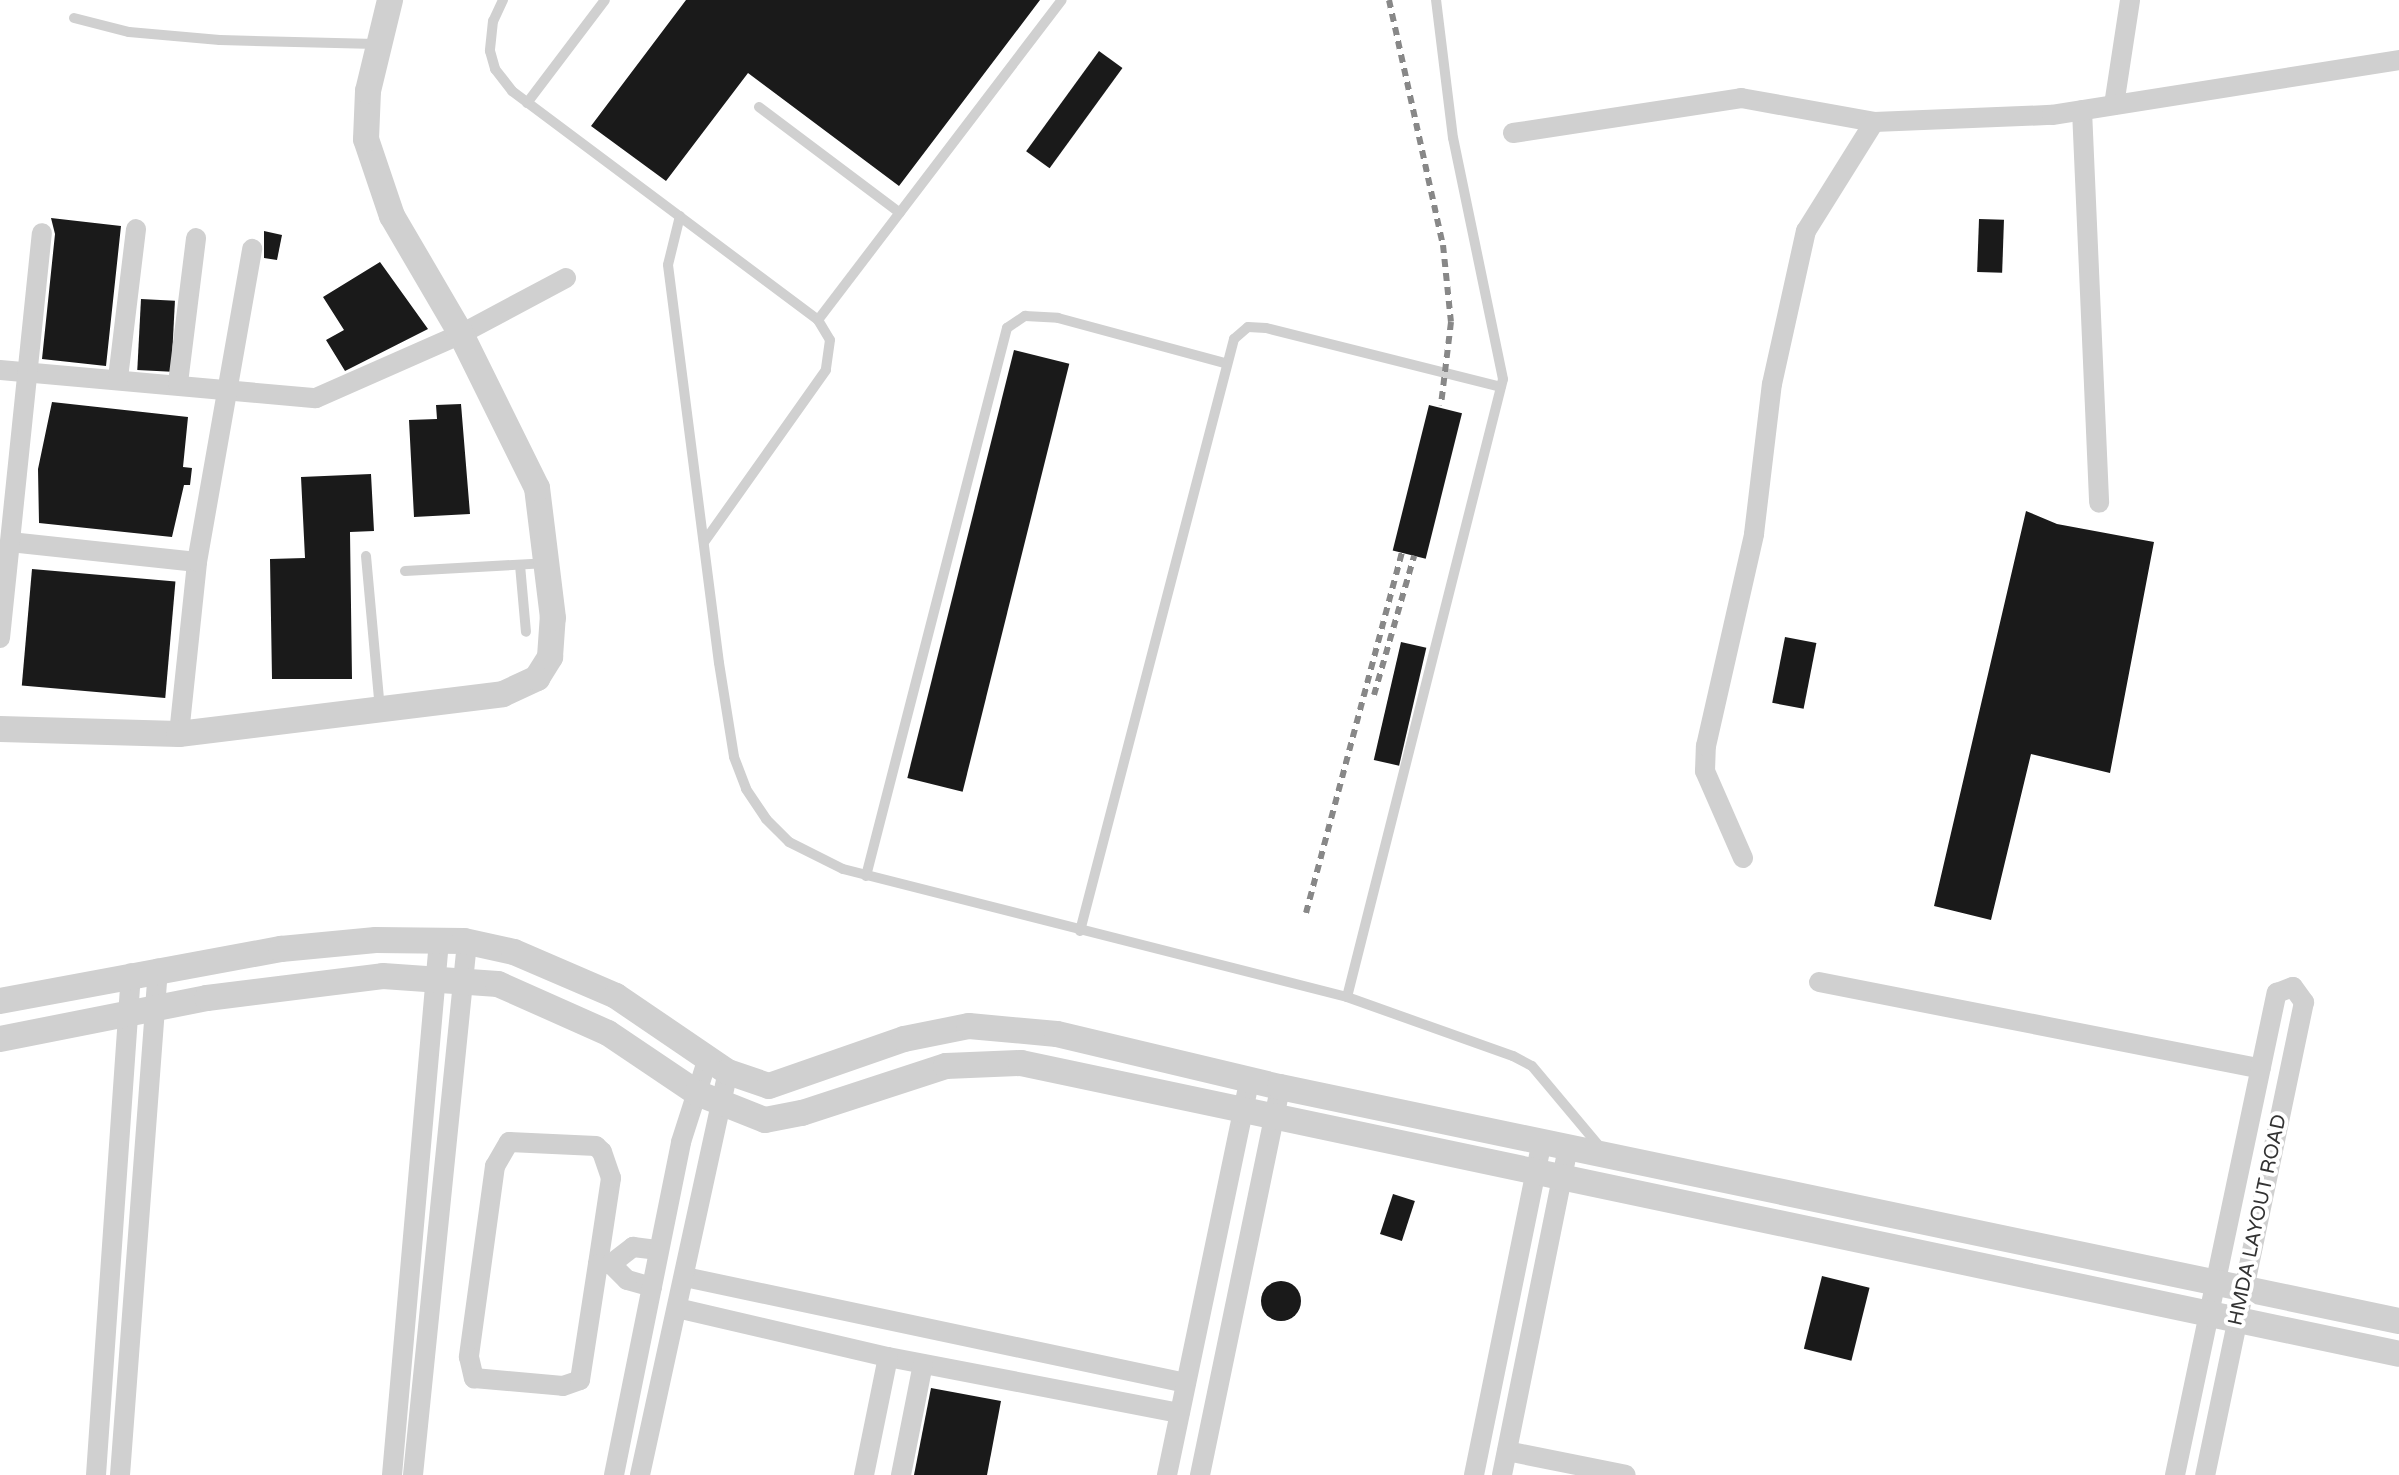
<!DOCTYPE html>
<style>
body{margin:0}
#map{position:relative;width:2399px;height:1475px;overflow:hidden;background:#fff;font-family:"Varela Round",sans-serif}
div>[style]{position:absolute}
.building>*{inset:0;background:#1a1a1a;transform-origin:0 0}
.round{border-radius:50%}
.service>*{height:10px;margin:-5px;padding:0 5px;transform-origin:5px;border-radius:5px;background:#d0d0d0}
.minor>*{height:20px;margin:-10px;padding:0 10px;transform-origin:10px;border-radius:10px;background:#d0d0d0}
.tertiary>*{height:26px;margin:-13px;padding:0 13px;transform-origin:13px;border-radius:13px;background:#d0d0d0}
.rail>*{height:6px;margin-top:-3px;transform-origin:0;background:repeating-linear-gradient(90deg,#888 0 8px,transparent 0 14px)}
span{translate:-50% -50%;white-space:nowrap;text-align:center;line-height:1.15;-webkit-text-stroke:8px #fff;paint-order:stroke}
.street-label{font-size:20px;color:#333}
</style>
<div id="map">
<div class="building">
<i style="clip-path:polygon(686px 0,1040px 0,899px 186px,748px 73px,666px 181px,591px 126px)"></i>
<i style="left:1099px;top:51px;width:29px;height:124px;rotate:36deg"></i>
<i style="clip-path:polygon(51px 218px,121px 226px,106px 366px,42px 359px,55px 234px)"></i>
<i style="left:1979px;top:219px;width:25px;height:53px;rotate:2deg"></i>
<i style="clip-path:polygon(264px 231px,282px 235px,277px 260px,264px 258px)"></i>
<i style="clip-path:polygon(380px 262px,428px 329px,345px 371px,326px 340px,344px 330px,323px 297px)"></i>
<i style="left:141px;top:299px;width:34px;height:71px;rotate:3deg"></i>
<i style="left:1014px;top:350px;width:57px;height:441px;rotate:14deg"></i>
<i style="clip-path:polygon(52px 402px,188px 417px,183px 467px,192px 468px,190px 485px,184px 485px,172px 537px,39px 523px,38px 469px)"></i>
<i style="clip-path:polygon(461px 404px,470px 514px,414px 517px,409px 420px,437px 419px,436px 405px)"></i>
<i style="left:1429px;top:405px;width:34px;height:150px;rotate:14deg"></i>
<i style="clip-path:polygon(371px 474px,374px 531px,350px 532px,352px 679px,272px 679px,270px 559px,305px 558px,301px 477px)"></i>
<i style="clip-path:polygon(2026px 511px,2057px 524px,2154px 542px,2110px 773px,2031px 754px,1991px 920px,1934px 906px)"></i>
<i style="left:32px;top:569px;width:144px;height:117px;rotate:5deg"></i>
<i style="left:1785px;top:637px;width:32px;height:67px;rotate:11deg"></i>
<i style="left:1401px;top:642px;width:26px;height:121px;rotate:13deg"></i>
<i style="left:1393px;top:1194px;width:23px;height:42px;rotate:18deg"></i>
<i style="left:1822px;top:1276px;width:49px;height:75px;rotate:14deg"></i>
<i class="round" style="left:1261px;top:1281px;width:40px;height:40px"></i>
<i style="clip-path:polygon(931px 1388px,1001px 1401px,987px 1475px,914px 1475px)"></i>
</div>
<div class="service">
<i style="left:503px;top:0;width:23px;rotate:115deg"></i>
<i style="left:493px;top:21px;width:30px;rotate:96deg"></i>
<i style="left:490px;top:51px;width:19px;rotate:74deg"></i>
<i style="left:495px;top:69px;width:28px;rotate:52deg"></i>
<i style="left:512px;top:91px;width:382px;rotate:36.8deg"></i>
<i style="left:818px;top:320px;width:23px;rotate:59deg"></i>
<i style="left:830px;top:340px;width:30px;rotate:98deg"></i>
<i style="left:826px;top:370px;width:211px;rotate:125.3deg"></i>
<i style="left:74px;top:18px;width:57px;rotate:14.3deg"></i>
<i style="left:129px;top:32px;width:91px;rotate:5deg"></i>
<i style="left:220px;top:40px;width:156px;rotate:1.5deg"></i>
<i style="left:527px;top:103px;width:129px;rotate:-52.9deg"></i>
<i style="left:759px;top:107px;width:176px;rotate:36.9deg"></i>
<i style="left:680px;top:216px;width:50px;rotate:103.8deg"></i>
<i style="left:668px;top:265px;width:401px;rotate:82.7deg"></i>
<i style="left:719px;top:663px;width:95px;rotate:80.9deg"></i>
<i style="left:734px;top:757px;width:34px;rotate:69deg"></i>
<i style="left:746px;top:789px;width:36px;rotate:56deg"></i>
<i style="left:766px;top:819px;width:33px;rotate:45deg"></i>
<i style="left:789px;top:842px;width:60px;rotate:26.6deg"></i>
<i style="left:843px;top:869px;width:520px;rotate:14.25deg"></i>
<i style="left:1347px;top:997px;width:176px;rotate:19.6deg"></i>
<i style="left:1513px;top:1056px;width:21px;rotate:28deg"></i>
<i style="left:1532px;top:1066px;width:106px;rotate:50deg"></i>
<i style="left:818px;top:320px;width:402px;rotate:-52.7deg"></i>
<i style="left:366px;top:556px;width:154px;rotate:84.8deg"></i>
<i style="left:520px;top:565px;width:67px;rotate:84.9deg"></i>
<i style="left:405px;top:571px;width:141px;rotate:-3.2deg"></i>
<i style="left:866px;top:876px;width:566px;rotate:-75.57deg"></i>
<i style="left:1007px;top:328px;width:22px;rotate:-34deg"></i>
<i style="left:1025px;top:316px;width:33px;rotate:3deg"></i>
<i style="left:1058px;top:318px;width:173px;rotate:15.1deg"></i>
<i style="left:1080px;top:931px;width:612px;rotate:-75.42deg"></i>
<i style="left:1234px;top:339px;width:18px;rotate:-41deg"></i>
<i style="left:1248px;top:327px;width:18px;rotate:3deg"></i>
<i style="left:1266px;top:328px;width:242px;rotate:14.1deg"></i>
<i style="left:1347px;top:997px;width:637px;rotate:-75.83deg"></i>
<i style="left:1503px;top:379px;width:246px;rotate:-101.7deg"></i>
<i style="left:1453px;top:138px;width:139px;rotate:-97deg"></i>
</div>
<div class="minor">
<i style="left:2114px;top:105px;width:106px;rotate:-81.3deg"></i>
<i style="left:2082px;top:110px;width:393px;rotate:87.5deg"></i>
<i style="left:1513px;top:133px;width:231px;rotate:-8.7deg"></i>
<i style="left:1741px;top:98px;width:135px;rotate:10.2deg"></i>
<i style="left:1874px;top:122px;width:178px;rotate:-2.3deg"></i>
<i style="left:2052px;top:115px;width:351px;rotate:-9deg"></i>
<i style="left:0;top:370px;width:317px;rotate:5.1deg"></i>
<i style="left:316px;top:398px;width:158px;rotate:-23.8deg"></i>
<i style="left:461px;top:334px;width:119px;rotate:-28.1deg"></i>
<i style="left:118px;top:378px;width:150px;rotate:-83.1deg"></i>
<i style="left:178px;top:383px;width:146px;rotate:-82.9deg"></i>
<i style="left:10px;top:542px;width:188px;rotate:6.1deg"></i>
<i style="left:0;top:638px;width:407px;rotate:-84.1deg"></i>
<i style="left:179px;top:734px;width:173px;rotate:-84deg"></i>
<i style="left:197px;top:562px;width:318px;rotate:-80deg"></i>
<i style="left:1743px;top:858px;width:95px;rotate:-113.6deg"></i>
<i style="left:1705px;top:771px;width:25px;rotate:-88deg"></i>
<i style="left:1706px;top:746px;width:217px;rotate:-77.2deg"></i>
<i style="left:1754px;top:534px;width:151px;rotate:-83.2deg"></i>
<i style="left:1772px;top:384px;width:157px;rotate:-77.5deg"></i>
<i style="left:1806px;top:231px;width:128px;rotate:-58deg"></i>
<i style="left:1819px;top:982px;width:450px;rotate:11.1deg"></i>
<i style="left:598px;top:1264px;width:87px;rotate:-81.4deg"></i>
<i style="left:611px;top:1178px;width:28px;rotate:-109deg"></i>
<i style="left:602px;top:1152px;width:8px;rotate:-135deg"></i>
<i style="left:596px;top:1146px;width:87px;rotate:-177.4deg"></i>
<i style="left:509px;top:1142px;width:28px;rotate:120deg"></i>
<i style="left:495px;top:1166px;width:193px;rotate:97.8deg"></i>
<i style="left:469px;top:1357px;width:22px;rotate:77deg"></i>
<i style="left:474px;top:1378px;width:89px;rotate:5.1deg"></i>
<i style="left:563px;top:1386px;width:18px;rotate:-19deg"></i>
<i style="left:580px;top:1380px;width:117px;rotate:-81.2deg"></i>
<i style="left:598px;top:1264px;width:13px"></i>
<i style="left:685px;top:1277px;width:512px;rotate:11.95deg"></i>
<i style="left:652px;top:1287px;width:26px;rotate:-164deg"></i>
<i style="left:627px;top:1280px;width:23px;rotate:-135deg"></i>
<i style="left:611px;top:1264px;width:28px;rotate:-38deg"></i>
<i style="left:633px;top:1247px;width:26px;rotate:7deg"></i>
<i style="left:677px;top:1308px;width:217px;rotate:13.1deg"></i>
<i style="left:888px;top:1357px;width:297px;rotate:10.9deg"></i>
<i style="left:1507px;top:1451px;width:121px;rotate:11.4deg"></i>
<i style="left:96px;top:1475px;width:503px;rotate:-86.01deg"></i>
<i style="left:120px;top:1475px;width:508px;rotate:-85.71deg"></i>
<i style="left:392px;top:1475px;width:536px;rotate:-84.97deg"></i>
<i style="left:413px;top:1475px;width:536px;rotate:-84.21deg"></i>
<i style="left:614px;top:1475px;width:340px;rotate:-78.6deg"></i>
<i style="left:681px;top:1142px;width:88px;rotate:-72.2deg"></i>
<i style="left:640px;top:1475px;width:412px;rotate:-77.7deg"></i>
<i style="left:864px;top:1475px;width:120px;rotate:-78.5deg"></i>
<i style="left:901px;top:1475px;width:113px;rotate:-78.8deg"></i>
<i style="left:1167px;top:1475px;width:405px;rotate:-78.2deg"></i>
<i style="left:1200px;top:1475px;width:396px;rotate:-78.3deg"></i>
<i style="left:1474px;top:1475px;width:341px;rotate:-78.5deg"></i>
<i style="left:1502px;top:1475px;width:335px;rotate:-78.6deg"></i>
<i style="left:2175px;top:1475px;width:493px;rotate:-78.1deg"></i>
<i style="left:2277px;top:993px;width:17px;rotate:-21deg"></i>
<i style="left:2293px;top:987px;width:19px;rotate:54deg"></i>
<i style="left:2304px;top:1002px;width:483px;rotate:101.8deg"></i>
</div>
<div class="tertiary">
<i style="left:0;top:729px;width:179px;rotate:1.6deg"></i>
<i style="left:179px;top:734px;width:326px;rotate:-7deg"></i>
<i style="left:503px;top:694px;width:38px;rotate:-25deg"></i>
<i style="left:537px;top:678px;width:25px;rotate:-58deg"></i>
<i style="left:550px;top:657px;width:39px;rotate:-86deg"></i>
<i style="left:553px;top:618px;width:131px;rotate:-97deg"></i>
<i style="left:537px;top:488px;width:172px;rotate:-116.3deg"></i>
<i style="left:461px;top:334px;width:137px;rotate:-120.3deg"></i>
<i style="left:392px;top:216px;width:81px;rotate:-108.7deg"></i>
<i style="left:366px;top:139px;width:48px;rotate:-87.6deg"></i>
<i style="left:368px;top:91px;width:94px;rotate:-76.4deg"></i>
<i style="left:0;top:1001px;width:286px;rotate:-10.5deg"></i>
<i style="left:281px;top:949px;width:95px;rotate:-5.4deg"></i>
<i style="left:376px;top:940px;width:88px;rotate:0.7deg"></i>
<i style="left:464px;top:941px;width:51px;rotate:12.4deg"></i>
<i style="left:514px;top:952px;width:111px;rotate:23.3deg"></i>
<i style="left:616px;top:996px;width:135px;rotate:34.2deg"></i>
<i style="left:728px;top:1072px;width:43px;rotate:18.9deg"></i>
<i style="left:769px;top:1086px;width:143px;rotate:-19.2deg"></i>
<i style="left:904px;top:1039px;width:66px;rotate:-11.3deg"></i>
<i style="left:969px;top:1026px;width:88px;rotate:5.2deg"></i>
<i style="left:1057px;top:1034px;width:229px;rotate:13.4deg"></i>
<i style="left:1280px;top:1087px;width:1143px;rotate:11.81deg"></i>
<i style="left:0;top:1039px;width:211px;rotate:-11.2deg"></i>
<i style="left:207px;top:998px;width:177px;rotate:-7.1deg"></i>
<i style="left:383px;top:976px;width:115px;rotate:4deg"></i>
<i style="left:498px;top:984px;width:120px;rotate:24deg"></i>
<i style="left:608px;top:1033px;width:107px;rotate:34deg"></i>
<i style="left:697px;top:1093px;width:73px;rotate:21.7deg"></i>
<i style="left:765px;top:1120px;width:38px;rotate:-11deg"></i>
<i style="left:802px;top:1113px;width:151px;rotate:-18.1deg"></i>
<i style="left:946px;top:1066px;width:75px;rotate:-2.3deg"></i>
<i style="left:1021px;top:1063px;width:1408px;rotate:11.92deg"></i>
</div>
<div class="rail">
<i style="left:1389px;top:0;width:251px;rotate:77.6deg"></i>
<i style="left:1443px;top:245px;width:77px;rotate:84.1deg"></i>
<i style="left:1451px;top:322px;width:84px;rotate:96.9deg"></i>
<i style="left:1374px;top:695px;width:145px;rotate:-73.9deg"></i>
<i style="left:1306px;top:913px;width:374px;rotate:-75.1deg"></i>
</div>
<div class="street-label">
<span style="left:2258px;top:1220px;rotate:-78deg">HMDA LAYOUT ROAD</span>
</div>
</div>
